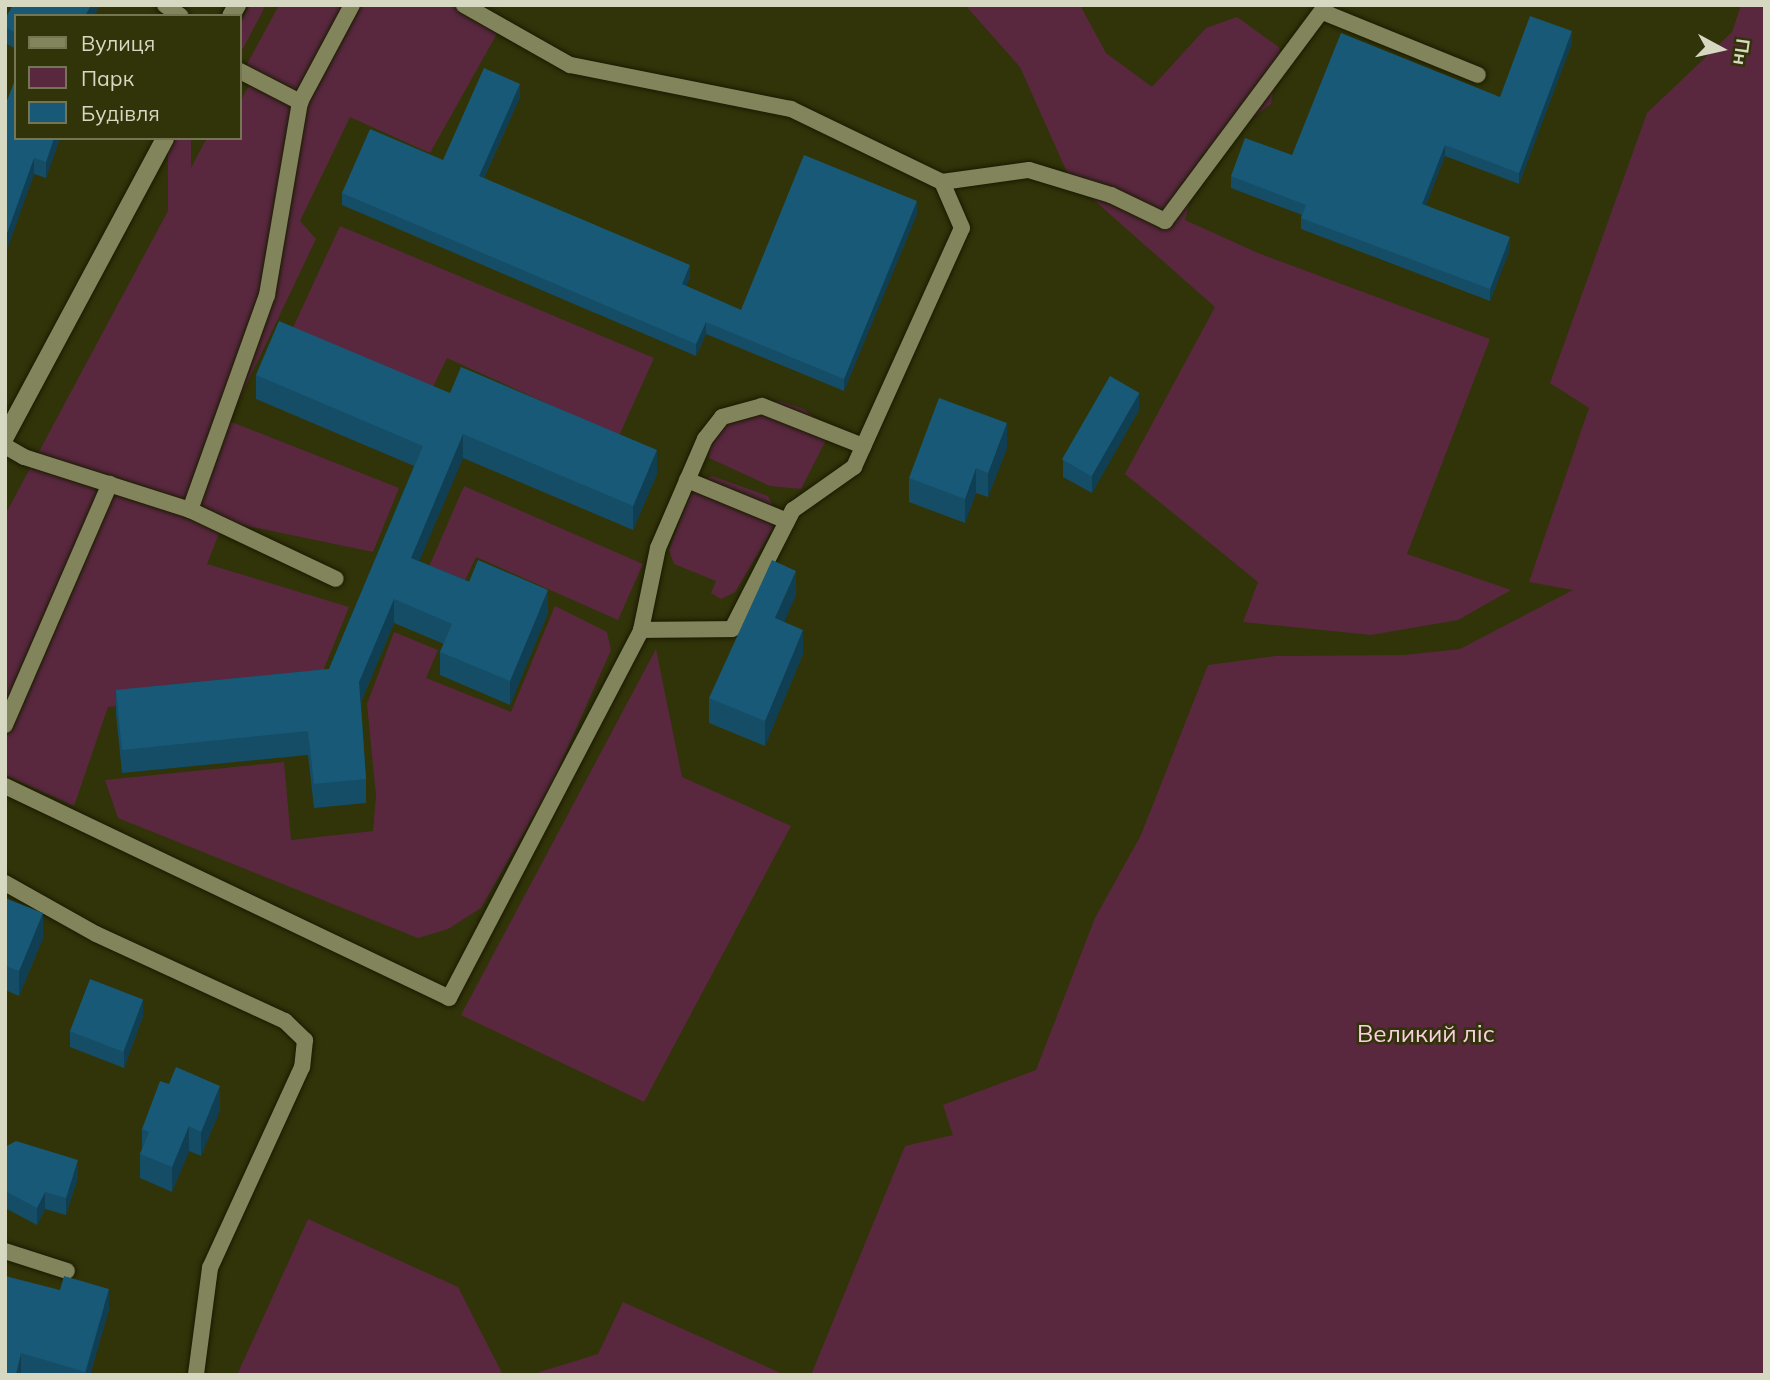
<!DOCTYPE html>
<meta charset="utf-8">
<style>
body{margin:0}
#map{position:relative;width:1770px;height:1380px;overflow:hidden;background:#313309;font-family:Mulish,sans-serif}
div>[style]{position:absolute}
.green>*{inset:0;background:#59283f;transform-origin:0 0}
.roads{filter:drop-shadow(0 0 2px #191a00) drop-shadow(0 0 2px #191a00)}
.lane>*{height:16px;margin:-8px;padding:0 8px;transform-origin:8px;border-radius:8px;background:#82855b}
.street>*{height:18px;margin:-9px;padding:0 9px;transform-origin:9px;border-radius:9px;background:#82855b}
.wall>*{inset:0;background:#144d65}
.shaded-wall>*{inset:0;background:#103e53}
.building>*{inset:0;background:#175976;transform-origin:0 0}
span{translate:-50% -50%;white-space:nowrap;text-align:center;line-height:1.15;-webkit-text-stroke:5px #313309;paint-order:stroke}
.park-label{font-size:24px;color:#f9cfe0}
.frame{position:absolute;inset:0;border:7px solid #d6d8c2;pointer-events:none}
.legend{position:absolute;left:14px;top:14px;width:228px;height:126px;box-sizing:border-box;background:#313309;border:2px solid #737553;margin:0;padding:9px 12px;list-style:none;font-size:21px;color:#d6d8c2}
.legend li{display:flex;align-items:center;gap:14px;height:35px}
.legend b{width:35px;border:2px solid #737553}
.north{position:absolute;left:1686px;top:14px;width:70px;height:70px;-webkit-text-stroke:5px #313309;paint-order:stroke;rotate:98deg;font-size:19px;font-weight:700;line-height:28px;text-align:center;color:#d6d8c2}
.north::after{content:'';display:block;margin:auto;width:24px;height:32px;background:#d6d8c2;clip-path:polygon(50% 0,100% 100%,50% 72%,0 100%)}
</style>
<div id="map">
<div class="green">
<i style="clip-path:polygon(250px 5px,266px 5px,240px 54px,240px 23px)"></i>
<i style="clip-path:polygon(279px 5px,455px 5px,499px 30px,430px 153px,350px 117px,300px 221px,316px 239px,229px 421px,399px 488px,373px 552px,224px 521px,207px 564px,349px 607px,317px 686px,108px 707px,74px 806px,5px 775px,5px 515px,207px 138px,240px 138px,240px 102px,255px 74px,245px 68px)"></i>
<i style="clip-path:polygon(965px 5px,1080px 5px,1106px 53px,1152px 87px,1206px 28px,1237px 17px,1280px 48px,1271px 104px,1201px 156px,1185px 220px,1258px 253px,1490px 339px,1407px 554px,1511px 590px,1458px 620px,1371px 635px,1243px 622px,1258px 582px,1125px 474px,1215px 307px,1070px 179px,1020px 67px)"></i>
<i style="clip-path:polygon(1741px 5px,1765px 5px,1765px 1375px,811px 1375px,905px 1146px,953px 1135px,943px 1105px,1036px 1070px,1095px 918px,1141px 835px,1208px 665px,1275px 656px,1404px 655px,1460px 649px,1573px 590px,1529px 582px,1589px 408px,1550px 383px,1647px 113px,1732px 32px)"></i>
<i style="left:168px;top:138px;width:23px;height:330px"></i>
<i style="clip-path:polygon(340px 226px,654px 358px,619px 436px,447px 358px,430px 393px,290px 334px)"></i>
<i style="clip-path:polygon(780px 401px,804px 409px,825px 426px,826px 440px,801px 489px,770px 486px,709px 458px,710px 436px,741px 409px)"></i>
<i style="clip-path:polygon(712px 476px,768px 496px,779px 518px,735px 592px,721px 599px,711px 593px,716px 581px,674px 564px,669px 550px,694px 484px)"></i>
<i style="clip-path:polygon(464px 486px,643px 564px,618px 620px,476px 557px,460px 591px,425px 576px)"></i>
<i style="clip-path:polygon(555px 606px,607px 632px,611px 650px,552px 783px,481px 908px,448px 929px,418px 938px,118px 818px,105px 780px,284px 762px,291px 840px,373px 831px,376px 796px,367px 704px,394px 632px,438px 650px,426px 678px,511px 712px)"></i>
<i style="clip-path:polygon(656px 649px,682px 777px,791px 826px,644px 1102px,461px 1015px)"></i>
<i style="clip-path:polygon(308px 1219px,458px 1287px,503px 1375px,237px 1375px)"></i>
<i style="clip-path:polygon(623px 1302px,785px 1375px,530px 1375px,598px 1354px)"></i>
</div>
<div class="roads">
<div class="lane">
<i style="left:165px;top:5px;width:19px;rotate:35deg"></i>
<i style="left:1323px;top:12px;width:167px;rotate:22.1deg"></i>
<i style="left:240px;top:71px;width:68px;rotate:27.3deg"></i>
<i style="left:942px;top:182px;width:88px;rotate:-7.9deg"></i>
<i style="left:1029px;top:170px;width:86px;rotate:17deg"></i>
<i style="left:1111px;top:195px;width:60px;rotate:25.7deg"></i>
<i style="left:1165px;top:221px;width:269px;rotate:-53.3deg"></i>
<i style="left:5px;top:446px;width:22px;rotate:30deg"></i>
<i style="left:24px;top:457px;width:174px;rotate:17.7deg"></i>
<i style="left:190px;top:510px;width:161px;rotate:25.3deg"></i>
<i style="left:687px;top:480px;width:108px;rotate:22.3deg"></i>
<i style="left:190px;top:510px;width:228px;rotate:-70.3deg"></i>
<i style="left:267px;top:295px;width:196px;rotate:-80.3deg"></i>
<i style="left:300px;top:102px;width:110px;rotate:-61.8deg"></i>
<i style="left:641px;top:630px;width:84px;rotate:-78.3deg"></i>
<i style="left:658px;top:548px;width:119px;rotate:-66.7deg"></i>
<i style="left:705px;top:439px;width:28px;rotate:-52deg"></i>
<i style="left:722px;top:417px;width:41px;rotate:-15.4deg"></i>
<i style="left:762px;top:406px;width:109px;rotate:21.6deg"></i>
<i style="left:5px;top:725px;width:263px;rotate:-66.5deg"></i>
<i style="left:5px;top:786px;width:492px;rotate:25.5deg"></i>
<i style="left:449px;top:998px;width:415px;rotate:-62.4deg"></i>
<i style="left:641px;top:630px;width:91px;rotate:-0.6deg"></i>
<i style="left:732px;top:629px;width:134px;rotate:-62.9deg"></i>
<i style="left:793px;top:510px;width:75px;rotate:-35.2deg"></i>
<i style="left:854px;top:467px;width:262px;rotate:-65.7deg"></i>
<i style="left:962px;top:228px;width:50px;rotate:-113.5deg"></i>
<i style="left:942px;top:182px;width:168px;rotate:-154.2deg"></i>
<i style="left:791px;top:109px;width:225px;rotate:-168.7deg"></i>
<i style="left:570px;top:65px;width:122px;rotate:-150.5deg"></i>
<i style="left:5px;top:883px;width:104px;rotate:29.3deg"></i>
<i style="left:96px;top:934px;width:208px;rotate:24.7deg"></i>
<i style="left:285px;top:1021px;width:28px;rotate:44deg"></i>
<i style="left:305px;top:1040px;width:27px;rotate:96deg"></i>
<i style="left:302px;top:1067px;width:221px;rotate:114.6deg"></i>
<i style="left:210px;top:1268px;width:108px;rotate:97.5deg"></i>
<i style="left:5px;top:1251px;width:65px;rotate:17.9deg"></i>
</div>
<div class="street">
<i style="left:231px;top:16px;width:13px;rotate:-61deg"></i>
<i style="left:5px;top:437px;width:339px;rotate:-61.8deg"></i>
</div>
</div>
<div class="wall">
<i style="clip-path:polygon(13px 5px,100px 5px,94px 16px,16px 16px,16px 49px,5px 43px,5px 19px)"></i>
<i style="clip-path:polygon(1572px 43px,1519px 184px,1445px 156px,1426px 205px,1510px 249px,1490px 301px,1301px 229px,1301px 218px,1302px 215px,1231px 188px,1231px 176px,1292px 155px,1500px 97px)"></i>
<i style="clip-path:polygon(520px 97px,484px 178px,690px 277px,686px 286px,741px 310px,917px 214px,844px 391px,706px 334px,696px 356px,342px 205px,342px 193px,443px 160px)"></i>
<i style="clip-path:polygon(5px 106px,60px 138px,46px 178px,34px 174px,5px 255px)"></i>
<i style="clip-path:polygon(256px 375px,450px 393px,657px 474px,633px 530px,463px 458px,419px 561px,548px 613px,510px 705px,440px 675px,440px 652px,444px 644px,394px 623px,361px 702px,366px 779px,366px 803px,314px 808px,308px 755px,122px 773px,116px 714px,116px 690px,329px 669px,414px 466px,256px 399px)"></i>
<i style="clip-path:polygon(1139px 410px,1092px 493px,1063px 477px,1063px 460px)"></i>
<i style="clip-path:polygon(1007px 448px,988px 497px,976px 493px,965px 523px,909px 502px,909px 478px)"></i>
<i style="clip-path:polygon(796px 595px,784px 622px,803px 654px,765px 746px,709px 723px,709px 698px)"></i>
<i style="clip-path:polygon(5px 898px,43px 938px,19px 996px,5px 990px)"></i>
<i style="clip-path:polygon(143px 1016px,124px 1068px,70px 1047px,70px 1031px)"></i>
<i style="clip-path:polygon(220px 1110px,201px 1156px,189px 1151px,172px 1192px,140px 1178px,140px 1154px,142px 1149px,142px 1129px)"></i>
<i style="clip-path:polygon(5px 1147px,78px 1177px,66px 1215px,45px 1209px,37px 1225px,5px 1208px)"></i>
<i style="clip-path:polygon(5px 1276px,109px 1309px,90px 1375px,28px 1375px,21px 1373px)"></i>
</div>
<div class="shaded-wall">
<i style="clip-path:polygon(91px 5px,100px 5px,94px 16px,85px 16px)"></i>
<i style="clip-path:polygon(1572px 31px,1572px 43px,1519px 184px,1519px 173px)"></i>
<i style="clip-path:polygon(520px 84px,520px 97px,479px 188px,479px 176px)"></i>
<i style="clip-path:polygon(54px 138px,60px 138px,46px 178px,46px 162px)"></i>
<i style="clip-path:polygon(1445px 145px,1445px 156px,1422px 215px,1422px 204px)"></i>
<i style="clip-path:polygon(34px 158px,34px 174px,5px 255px,5px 239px)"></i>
<i style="clip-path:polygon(917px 201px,917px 214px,844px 391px,844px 379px)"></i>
<i style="clip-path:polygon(1510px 237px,1510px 249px,1490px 301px,1490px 289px)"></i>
<i style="clip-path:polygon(690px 265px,690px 277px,682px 296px,682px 284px)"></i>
<i style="clip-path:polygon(706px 322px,706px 334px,696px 356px,696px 344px)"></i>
<i style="clip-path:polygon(1139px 393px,1139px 410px,1092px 493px,1092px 476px)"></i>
<i style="clip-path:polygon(1007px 423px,1007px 448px,988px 497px,988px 473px)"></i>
<i style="clip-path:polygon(463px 434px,463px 458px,411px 581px,411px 558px)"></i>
<i style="clip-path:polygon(657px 450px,657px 474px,633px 530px,633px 506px)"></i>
<i style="clip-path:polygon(976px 468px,976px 493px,965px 523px,965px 499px)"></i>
<i style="clip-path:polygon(796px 571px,796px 595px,775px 643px,775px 618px)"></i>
<i style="clip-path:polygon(548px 590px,548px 613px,510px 705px,510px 681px)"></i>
<i style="clip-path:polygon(394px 599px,394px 623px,359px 706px,359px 682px)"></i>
<i style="clip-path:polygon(803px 630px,803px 654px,765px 746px,765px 721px)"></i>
<i style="clip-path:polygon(43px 913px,43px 938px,19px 996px,19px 971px)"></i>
<i style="clip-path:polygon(143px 999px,143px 1016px,124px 1068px,124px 1051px)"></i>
<i style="clip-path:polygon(220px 1086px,220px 1110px,201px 1156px,201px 1132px)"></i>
<i style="clip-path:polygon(189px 1126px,189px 1151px,172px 1192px,172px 1167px)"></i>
<i style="clip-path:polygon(78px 1160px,78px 1177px,66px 1215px,66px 1198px)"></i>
<i style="clip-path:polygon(45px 1192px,45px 1209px,37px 1225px,37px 1208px)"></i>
<i style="clip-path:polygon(109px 1289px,109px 1309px,90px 1375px,85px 1375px)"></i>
<i style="clip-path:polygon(21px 1353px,21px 1375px,16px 1375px)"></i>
</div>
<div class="building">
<i style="clip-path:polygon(13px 5px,91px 5px,85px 16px,16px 16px,16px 33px,5px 27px,5px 19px)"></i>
<i style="clip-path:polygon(1530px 16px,1572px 31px,1519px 173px,1445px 145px,1422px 204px,1510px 237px,1490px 289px,1301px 218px,1306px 205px,1231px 176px,1245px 138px,1292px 155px,1341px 33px,1500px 97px)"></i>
<i style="clip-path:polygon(484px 68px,520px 84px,479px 176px,690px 265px,682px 284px,741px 310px,804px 155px,917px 201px,844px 379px,706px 322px,696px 344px,342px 193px,370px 129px,443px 160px)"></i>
<i style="clip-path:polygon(16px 77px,16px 138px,54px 138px,46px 162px,34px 158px,5px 239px,5px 106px)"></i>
<i style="clip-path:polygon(279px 321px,450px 393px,461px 367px,657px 450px,633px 506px,463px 434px,411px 558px,469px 582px,478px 560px,548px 590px,510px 681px,440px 652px,452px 624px,394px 599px,359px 682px,366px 779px,314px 784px,308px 731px,122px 750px,116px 690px,329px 669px,423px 446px,256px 375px)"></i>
<i style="left:1110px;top:376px;width:34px;height:96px;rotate:30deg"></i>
<i style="clip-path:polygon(939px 398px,1007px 423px,988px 473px,976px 468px,965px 499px,909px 478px)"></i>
<i style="clip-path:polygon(772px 560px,796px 571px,775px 618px,803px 630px,765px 721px,709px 698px)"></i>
<i style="clip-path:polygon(5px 898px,43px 913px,19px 971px,5px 966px)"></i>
<i style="left:90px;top:979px;width:57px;height:56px;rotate:21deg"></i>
<i style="clip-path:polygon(176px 1067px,220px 1086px,201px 1132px,189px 1126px,172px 1167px,140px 1154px,149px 1132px,142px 1129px,160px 1081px,169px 1084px)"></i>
<i style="clip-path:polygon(16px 1141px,78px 1160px,66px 1198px,45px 1192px,37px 1208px,5px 1191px,5px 1147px)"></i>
<i style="clip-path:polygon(5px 1276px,60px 1290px,64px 1276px,109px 1289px,85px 1372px,21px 1353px,16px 1375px,5px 1375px)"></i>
</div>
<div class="park-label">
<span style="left:1426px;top:1034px">Великий ліс</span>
</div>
<div class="frame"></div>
<ul class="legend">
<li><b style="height:9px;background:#82855b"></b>Вулиця</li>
<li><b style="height:19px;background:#59283f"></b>Парк</li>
<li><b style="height:19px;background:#175976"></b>Будівля</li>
</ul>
<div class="north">Пн</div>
</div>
